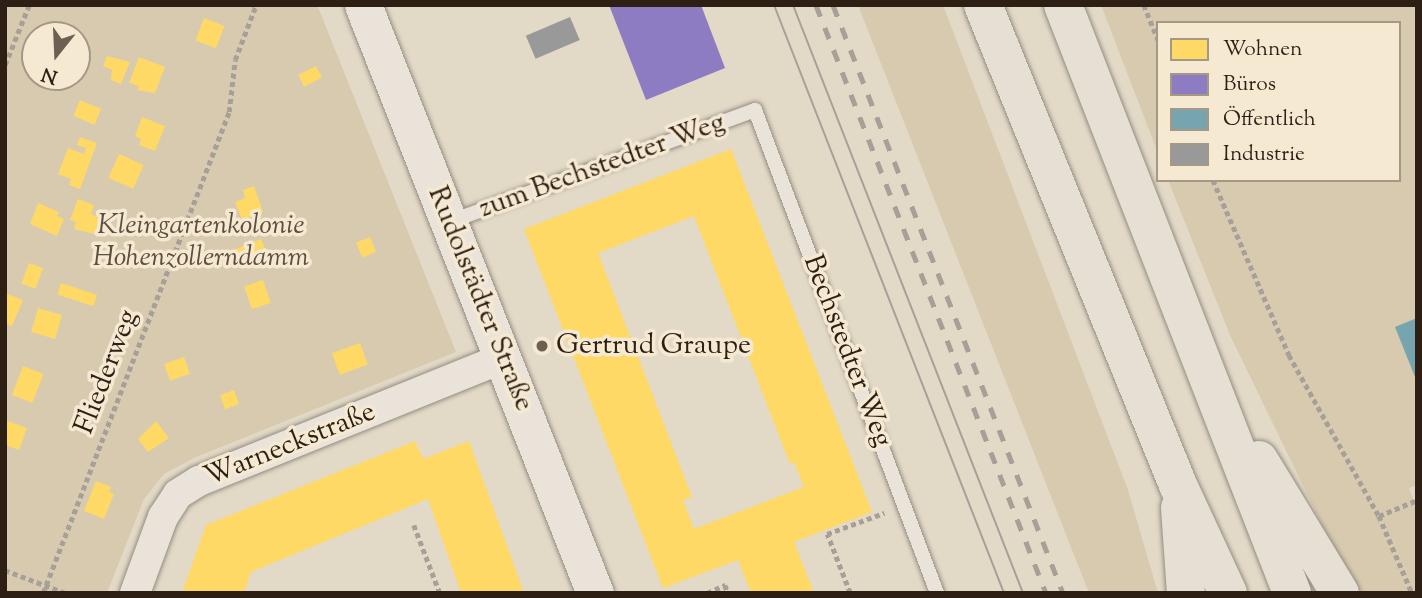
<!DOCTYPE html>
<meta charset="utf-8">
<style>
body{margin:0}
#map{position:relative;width:1422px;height:598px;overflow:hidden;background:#e2d9c6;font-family:"Sorts Mill Goudy",serif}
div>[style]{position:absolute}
.green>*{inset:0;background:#d7caaf}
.homes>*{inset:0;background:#ffd966;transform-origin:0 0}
.offices>*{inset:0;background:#8e7cc3}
.public>*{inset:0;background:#76a5af}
.industry>*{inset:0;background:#999;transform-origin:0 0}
.path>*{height:4.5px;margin-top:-2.25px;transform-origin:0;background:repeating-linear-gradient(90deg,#a6a098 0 5px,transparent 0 8.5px)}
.roads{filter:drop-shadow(0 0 2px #948d81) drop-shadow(0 0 2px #948d81)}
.service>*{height:14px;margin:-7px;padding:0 7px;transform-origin:7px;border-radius:7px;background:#e9e3da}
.minor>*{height:30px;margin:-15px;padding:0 15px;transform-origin:15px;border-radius:15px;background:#e9e3da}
.tertiary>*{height:37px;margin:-18.5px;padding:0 18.5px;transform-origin:18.5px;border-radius:18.5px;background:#e9e3da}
.motorway>*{height:38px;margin:-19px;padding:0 19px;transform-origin:19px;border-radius:19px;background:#e5dfd4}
.tram>*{height:2px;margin:-1px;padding:0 1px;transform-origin:1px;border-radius:1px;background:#a6a098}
.rail>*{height:5px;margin-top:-2.5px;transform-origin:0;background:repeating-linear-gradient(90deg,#a6a098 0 12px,transparent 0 24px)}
.dots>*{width:19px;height:19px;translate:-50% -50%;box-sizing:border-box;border:4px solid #f5e9d2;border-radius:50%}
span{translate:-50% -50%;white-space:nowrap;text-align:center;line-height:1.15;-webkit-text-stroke:7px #f5e9d2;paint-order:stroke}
.street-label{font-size:28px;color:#2e1f15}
.park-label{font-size:28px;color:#5e4e3e;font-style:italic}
.poi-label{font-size:28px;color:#2e1f15}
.left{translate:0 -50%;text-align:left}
.frame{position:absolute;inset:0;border:7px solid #2e1f15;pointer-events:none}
.legend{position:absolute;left:1156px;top:21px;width:245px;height:161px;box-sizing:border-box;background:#f5e9d2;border:2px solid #a59886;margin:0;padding:9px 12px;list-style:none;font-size:21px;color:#2e1f15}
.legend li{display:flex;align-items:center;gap:14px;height:35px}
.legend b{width:35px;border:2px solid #a59886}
.north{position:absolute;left:21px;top:21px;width:70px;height:70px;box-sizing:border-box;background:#f5e9d2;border:2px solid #a59886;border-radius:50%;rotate:198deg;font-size:19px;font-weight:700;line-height:28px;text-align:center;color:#2e1f15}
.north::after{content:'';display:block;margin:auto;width:24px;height:32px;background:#6d6053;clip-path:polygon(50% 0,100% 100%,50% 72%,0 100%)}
</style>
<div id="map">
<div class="green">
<i style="clip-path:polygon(evenodd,5px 5px,318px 7px,456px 352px,194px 458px,164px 474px,144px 499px,107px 593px,5px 593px,5px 5px,35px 35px,77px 35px,77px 77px,35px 77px,35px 35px)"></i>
<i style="clip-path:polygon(858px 5px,943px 5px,1128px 490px,1158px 593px,1089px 593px)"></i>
<i style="clip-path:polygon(1101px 5px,1417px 5px,1417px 485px,1409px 488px,1417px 510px,1417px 593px,1355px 593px,1230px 335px,1168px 180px,1399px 180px,1399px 23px,1158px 23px,1158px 153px)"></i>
</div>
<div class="homes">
<i style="left:204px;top:18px;width:22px;height:24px;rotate:21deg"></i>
<i style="clip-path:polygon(107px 56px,130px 62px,121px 84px,111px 80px,112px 70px,103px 66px)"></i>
<i style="clip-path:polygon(139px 57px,165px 67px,155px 93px,137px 90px,139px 86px,129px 83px)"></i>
<i style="left:316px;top:66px;width:13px;height:20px;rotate:63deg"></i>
<i style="left:80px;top:100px;width:23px;height:17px;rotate:23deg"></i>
<i style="clip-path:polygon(142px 117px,165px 126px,155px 151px,139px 145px,141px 139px,135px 136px)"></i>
<i style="clip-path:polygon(80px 137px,97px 143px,80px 189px,69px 185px,71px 179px,58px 174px,68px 148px,84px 154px,86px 148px,77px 145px)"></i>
<i style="clip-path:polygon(evenodd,731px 149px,872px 512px,794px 542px,814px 593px,751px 593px,738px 560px,663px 588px,524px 229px,731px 149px,694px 216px,790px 464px,794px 462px,804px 487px,694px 529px,683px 500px,692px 497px,598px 253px,694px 216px)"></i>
<i style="left:119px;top:154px;width:27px;height:26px;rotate:24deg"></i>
<i style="clip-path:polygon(254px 186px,263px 212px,242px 220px,235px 202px,245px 198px,243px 190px)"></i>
<i style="clip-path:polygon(78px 199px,94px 205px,91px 214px,101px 218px,95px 234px,74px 229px,76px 222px,70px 220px)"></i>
<i style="clip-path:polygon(38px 203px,59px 212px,57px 216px,64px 219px,57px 236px,30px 224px)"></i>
<i style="left:370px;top:237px;width:16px;height:15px;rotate:68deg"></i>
<i style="clip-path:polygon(261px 239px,269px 258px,251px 265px,249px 259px,238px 264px,233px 250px)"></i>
<i style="left:29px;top:263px;width:15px;height:22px;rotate:20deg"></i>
<i style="left:263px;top:280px;width:24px;height:20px;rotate:71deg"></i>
<i style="left:61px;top:283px;width:38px;height:12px;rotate:18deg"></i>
<i style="clip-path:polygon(5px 293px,23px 300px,12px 326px,5px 323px)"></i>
<i style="left:38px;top:308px;width:25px;height:25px;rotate:16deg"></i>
<i style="left:360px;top:343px;width:23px;height:30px;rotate:70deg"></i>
<i style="left:184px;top:357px;width:18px;height:21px;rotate:71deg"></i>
<i style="left:23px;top:366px;width:22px;height:31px;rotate:21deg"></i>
<i style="left:234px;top:390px;width:15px;height:15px;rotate:70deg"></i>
<i style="clip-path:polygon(5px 420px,27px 428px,19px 450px,5px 445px)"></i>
<i style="clip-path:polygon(156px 421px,169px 438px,148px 452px,138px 439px)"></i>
<i style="clip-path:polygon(415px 441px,423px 459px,469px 441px,524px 593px,461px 593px,428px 499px,251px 572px,244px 593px,182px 593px,206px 525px)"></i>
<i style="clip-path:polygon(96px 481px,111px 487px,109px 492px,114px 494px,104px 519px,84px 511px)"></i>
</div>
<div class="offices">
<i style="clip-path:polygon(609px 5px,701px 5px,725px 68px,646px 100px)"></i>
</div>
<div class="public">
<i style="clip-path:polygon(1417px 318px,1417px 382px,1395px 327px)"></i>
</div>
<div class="industry">
<i style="left:570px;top:17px;width:25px;height:48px;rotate:67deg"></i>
</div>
<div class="path">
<i style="left:1144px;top:5px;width:38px;rotate:68deg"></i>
<i style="left:5px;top:65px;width:65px;rotate:-68.2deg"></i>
<i style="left:1213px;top:180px;width:191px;rotate:66.5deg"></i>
<i style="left:1289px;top:355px;width:184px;rotate:60.8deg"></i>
<i style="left:1379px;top:516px;width:84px;rotate:66.8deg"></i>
<i style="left:1379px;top:516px;width:41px;rotate:-22.8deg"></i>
<i style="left:414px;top:525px;width:73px;rotate:69.1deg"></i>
<i style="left:5px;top:570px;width:64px;rotate:21deg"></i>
<i style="left:43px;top:593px;width:516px;rotate:-68.86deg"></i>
<i style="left:229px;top:112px;width:52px;rotate:-83.4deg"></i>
<i style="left:235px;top:60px;width:59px;rotate:-69.1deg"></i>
<i style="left:707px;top:593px;width:20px;rotate:-24deg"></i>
<i style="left:725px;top:585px;width:9px;rotate:69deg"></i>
<i style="left:850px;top:593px;width:63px;rotate:-111.3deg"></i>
<i style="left:827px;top:534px;width:61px;rotate:-20.2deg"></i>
</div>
<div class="roads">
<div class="service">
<i style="left:449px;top:222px;width:326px;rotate:-20.1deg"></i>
<i style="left:755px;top:110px;width:516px;rotate:69.35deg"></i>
</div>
<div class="minor">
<i style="left:135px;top:593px;width:81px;rotate:-69.8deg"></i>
<i style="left:163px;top:517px;width:27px;rotate:-57deg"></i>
<i style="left:178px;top:494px;width:25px;rotate:-32deg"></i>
<i style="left:199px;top:481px;width:329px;rotate:-22deg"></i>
</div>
<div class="tertiary">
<i style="left:363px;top:5px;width:632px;rotate:68.47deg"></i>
</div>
<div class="motorway">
<i style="left:983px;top:5px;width:518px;rotate:67.89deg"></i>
<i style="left:1178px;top:485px;width:119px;rotate:65.2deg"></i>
<i style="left:1063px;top:5px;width:631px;rotate:68.72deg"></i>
<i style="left:1259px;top:460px;width:156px;rotate:58.7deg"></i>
<i style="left:1180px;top:508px;width:85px;rotate:86deg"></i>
</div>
</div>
<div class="tram">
<i style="left:774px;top:5px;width:631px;rotate:68.64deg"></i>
<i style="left:793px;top:5px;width:631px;rotate:68.64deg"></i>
</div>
<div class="rail">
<i style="left:816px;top:5px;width:631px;rotate:68.64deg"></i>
<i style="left:833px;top:5px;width:631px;rotate:68.64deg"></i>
</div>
<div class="dots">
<i style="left:542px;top:346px;background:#6d6053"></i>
</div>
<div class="street-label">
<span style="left:602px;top:166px;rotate:-20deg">zum Bechstedter Weg</span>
<span style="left:480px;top:299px;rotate:68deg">Rudolstädter Straße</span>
<span style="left:847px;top:351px;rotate:69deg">Bechstedter Weg</span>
<span style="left:107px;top:372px;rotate:-69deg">Fliederweg</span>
<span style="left:290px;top:445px;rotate:-22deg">Warneckstraße</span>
</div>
<div class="park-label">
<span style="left:201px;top:242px">Kleingartenkolonie<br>Hohenzollerndamm</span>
</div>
<div class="poi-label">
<span class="left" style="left:556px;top:346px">Gertrud Graupe</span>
</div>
<div class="frame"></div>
<ul class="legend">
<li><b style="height:19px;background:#ffd966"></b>Wohnen</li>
<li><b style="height:19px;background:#8e7cc3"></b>Büros</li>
<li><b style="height:19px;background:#76a5af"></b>Öffentlich</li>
<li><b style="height:19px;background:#999"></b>Industrie</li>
</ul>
<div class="north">N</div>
</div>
